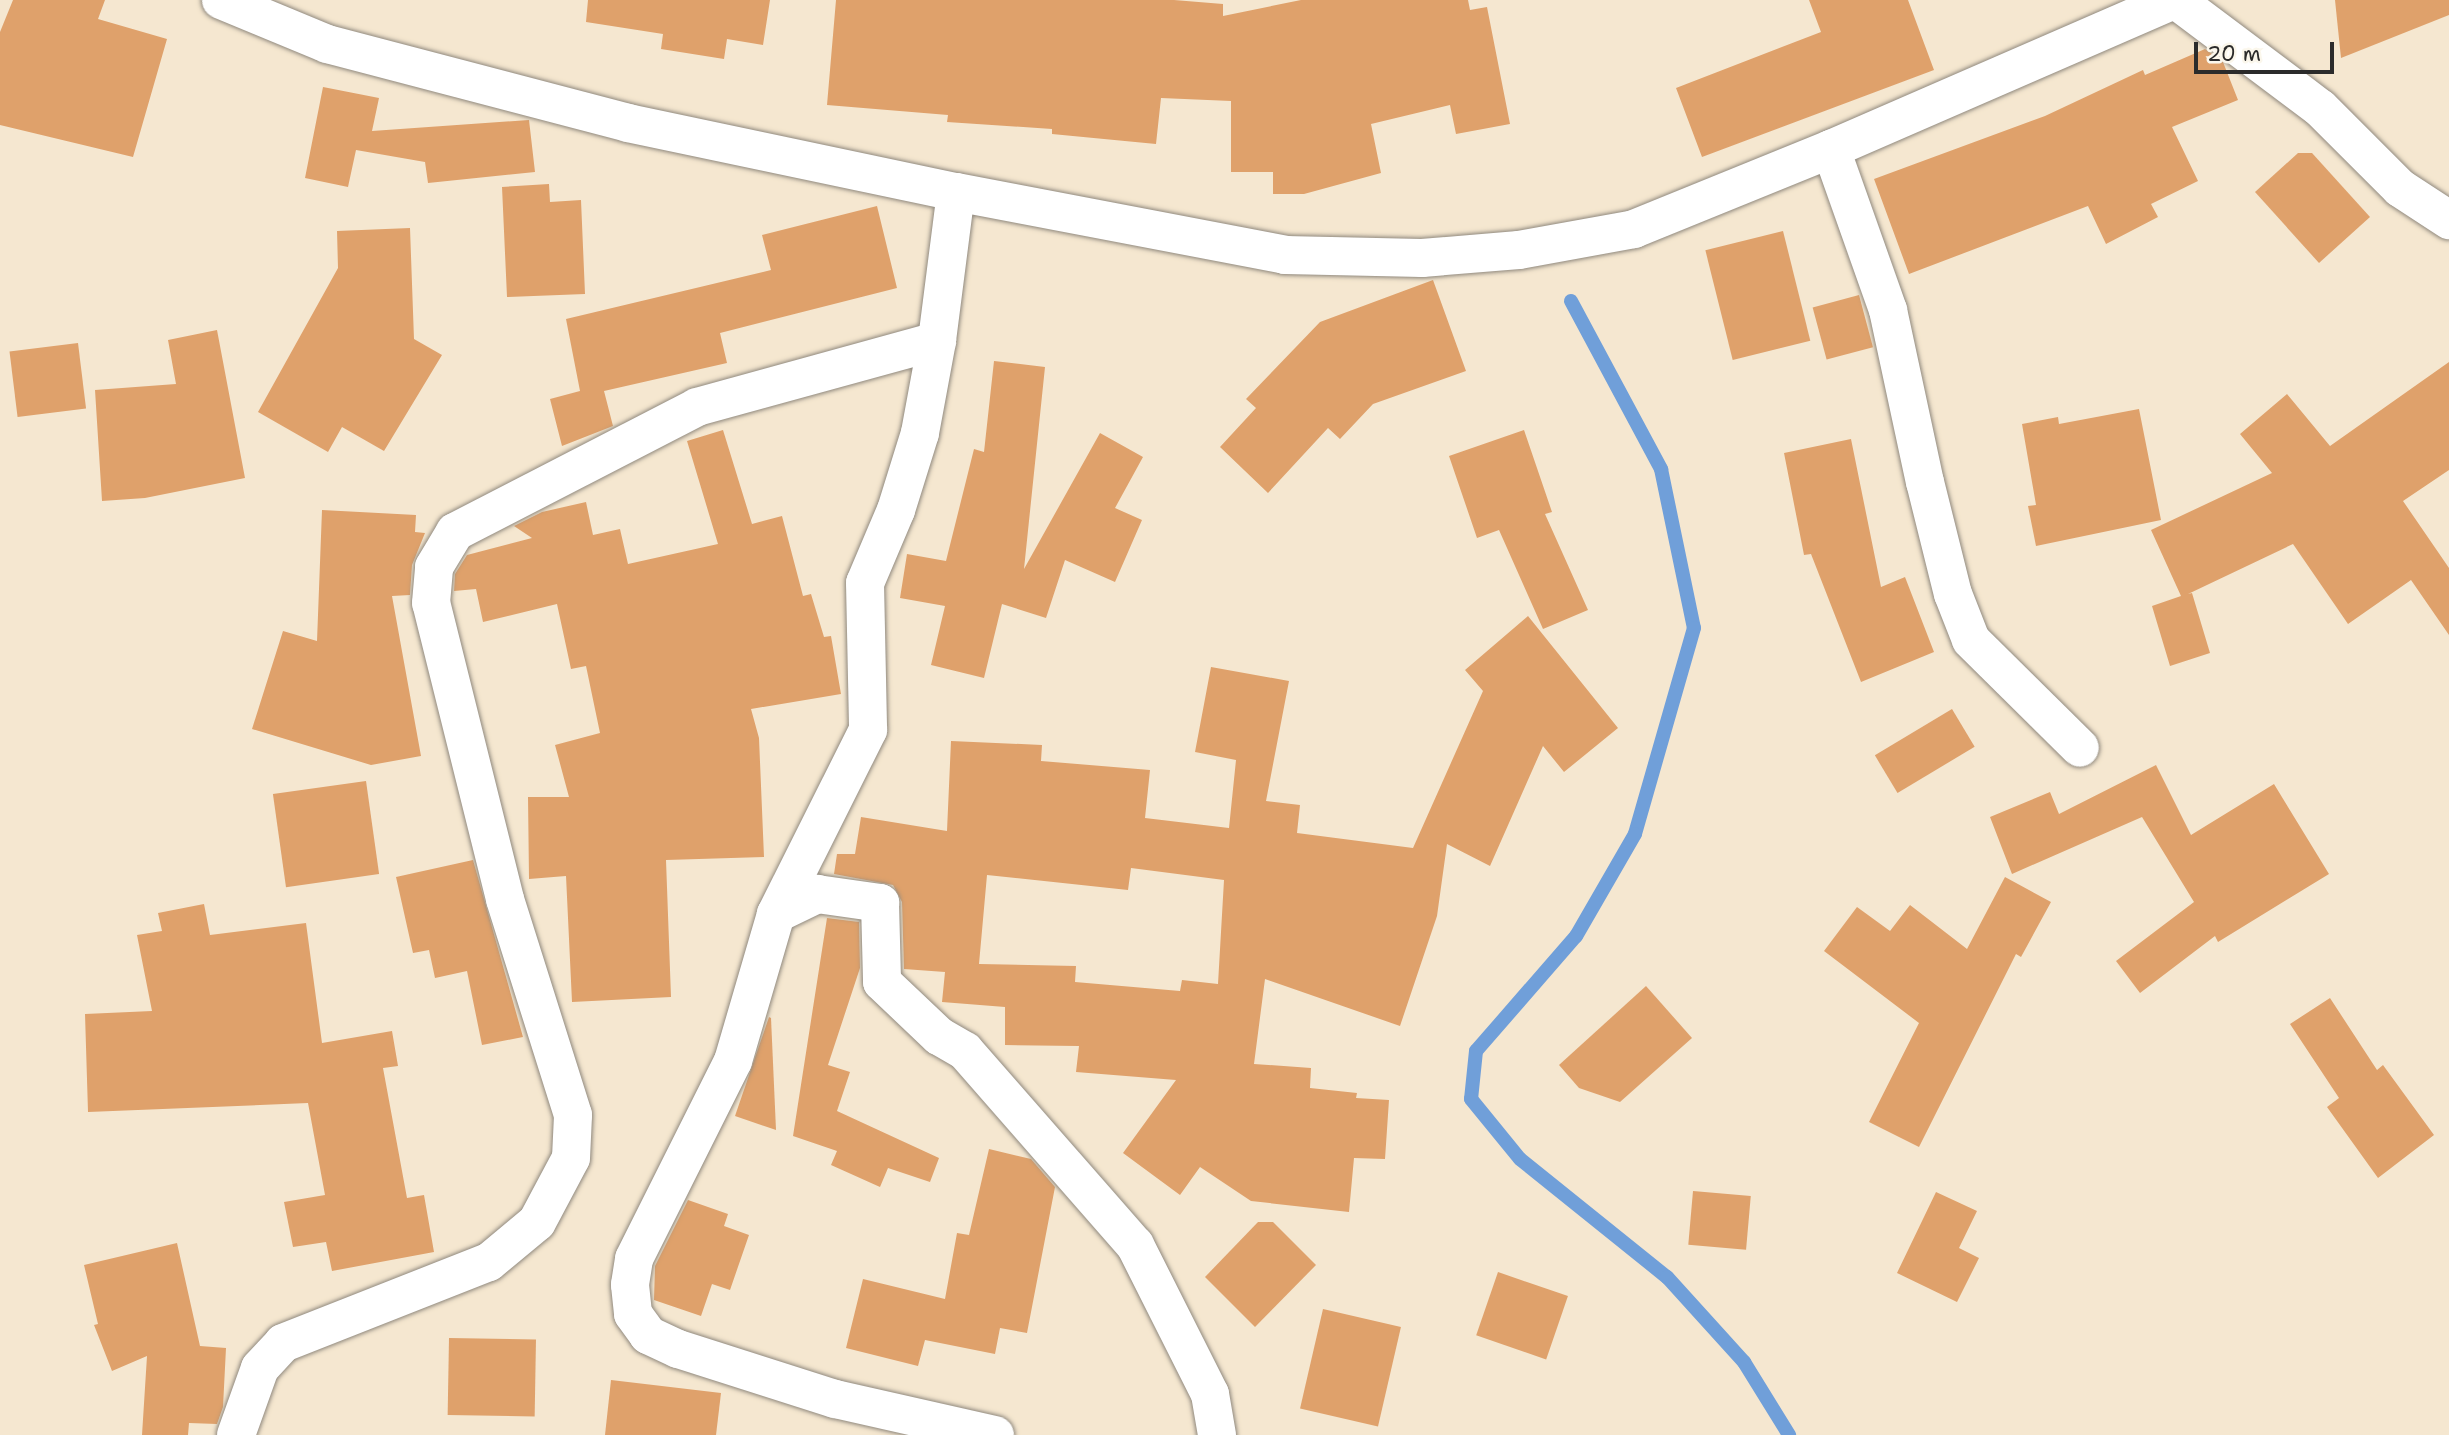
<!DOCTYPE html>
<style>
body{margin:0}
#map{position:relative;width:2449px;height:1435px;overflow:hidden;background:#f5e7d0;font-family:"Shantell Sans",sans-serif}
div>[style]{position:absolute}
.stream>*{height:14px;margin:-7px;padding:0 7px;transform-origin:7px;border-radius:7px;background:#709fd9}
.building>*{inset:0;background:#dfa16b;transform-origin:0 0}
.roads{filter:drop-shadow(0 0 2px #90897e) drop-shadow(0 0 2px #90897e)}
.minor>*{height:38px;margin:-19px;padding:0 19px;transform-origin:19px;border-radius:19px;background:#fff}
span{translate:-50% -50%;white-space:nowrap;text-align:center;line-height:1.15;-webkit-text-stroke:7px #fbf7ec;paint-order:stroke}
.scale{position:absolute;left:2194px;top:42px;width:140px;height:32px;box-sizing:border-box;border:4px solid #2b2b2b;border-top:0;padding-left:9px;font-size:21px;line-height:24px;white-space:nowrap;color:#2b2b2b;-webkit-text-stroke:5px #fbf7ec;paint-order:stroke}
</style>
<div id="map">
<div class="stream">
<i style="left:1571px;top:301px;width:191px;rotate:61.8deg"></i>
<i style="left:1661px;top:469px;width:162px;rotate:78.3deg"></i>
<i style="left:1694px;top:628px;width:214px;rotate:106deg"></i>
<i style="left:1635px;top:834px;width:118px;rotate:120deg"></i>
<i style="left:1576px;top:936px;width:152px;rotate:131deg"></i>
<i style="left:1476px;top:1051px;width:48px;rotate:95.9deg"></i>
<i style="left:1471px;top:1099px;width:77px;rotate:50.8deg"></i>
<i style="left:1520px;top:1159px;width:189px;rotate:38.8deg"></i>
<i style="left:1667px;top:1277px;width:115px;rotate:47.8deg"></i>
<i style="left:1744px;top:1362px;width:86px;rotate:58.3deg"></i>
</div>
<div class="building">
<i style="clip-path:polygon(13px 0,105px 0,98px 19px,167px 39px,133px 157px,0 125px,0 32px)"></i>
<i style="clip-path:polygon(588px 0,770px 0,763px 45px,727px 39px,724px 59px,661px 49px,663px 34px,586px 22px)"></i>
<i style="clip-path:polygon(836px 0,1174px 0,1223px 4px,1223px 16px,1301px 0,1468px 0,1470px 10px,1487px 7px,1510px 124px,1456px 134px,1450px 105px,1371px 124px,1381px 173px,1304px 194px,1273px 194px,1273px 172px,1231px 172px,1231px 101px,1161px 98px,1156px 144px,1052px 134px,1052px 129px,947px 122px,948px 115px,827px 105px)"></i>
<i style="clip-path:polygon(1809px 0,1908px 0,1934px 70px,1702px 157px,1676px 88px,1821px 32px)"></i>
<i style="clip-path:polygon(2335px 0,2449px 0,2449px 15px,2341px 58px)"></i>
<i style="clip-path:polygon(2205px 49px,2223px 62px,2238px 100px,2172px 127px,2198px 181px,2151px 204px,2158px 217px,2106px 244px,2088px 206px,1909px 274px,1874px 179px,2045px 116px,2143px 70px,2145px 75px)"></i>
<i style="clip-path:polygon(323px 87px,379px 98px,372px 131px,529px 120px,535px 172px,428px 183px,425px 162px,356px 150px,348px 187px,305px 178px)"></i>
<i style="clip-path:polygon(2298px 153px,2312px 153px,2370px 217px,2319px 263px,2255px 192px)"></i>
<i style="clip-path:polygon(549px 184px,550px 202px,581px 200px,585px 294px,507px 297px,502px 187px)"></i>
<i style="clip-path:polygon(877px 206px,897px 288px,720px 333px,727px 363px,604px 391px,613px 426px,562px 446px,550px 399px,580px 391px,566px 319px,771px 270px,762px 235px)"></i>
<i style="clip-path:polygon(410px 228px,414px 339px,442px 355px,384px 451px,342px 427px,328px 452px,258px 412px,338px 268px,337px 231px)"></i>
<i style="left:1783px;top:231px;width:113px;height:80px;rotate:76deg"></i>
<i style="clip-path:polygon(1433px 280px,1466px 371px,1373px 404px,1340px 439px,1328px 428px,1268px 493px,1220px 447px,1256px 408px,1246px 399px,1320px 322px)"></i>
<i style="left:1859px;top:295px;width:54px;height:48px;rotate:75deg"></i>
<i style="clip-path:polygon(217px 330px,245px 478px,145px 498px,102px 501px,95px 390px,176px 384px,168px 340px)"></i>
<i style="left:78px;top:343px;width:66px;height:69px;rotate:83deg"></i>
<i style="clip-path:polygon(994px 361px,1045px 367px,1024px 569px,1100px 433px,1143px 457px,1115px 508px,1142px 520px,1115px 582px,1065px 560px,1046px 618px,1002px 604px,984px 678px,931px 665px,945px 606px,900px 598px,907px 554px,946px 561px,974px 449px,984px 452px)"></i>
<i style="clip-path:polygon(2449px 362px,2449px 470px,2403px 501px,2449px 568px,2449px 635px,2411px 580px,2348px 624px,2293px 544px,2188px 594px,2192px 593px,2210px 653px,2170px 666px,2152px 606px,2181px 596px,2151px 530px,2272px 473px,2240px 434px,2287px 394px,2330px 446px)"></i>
<i style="clip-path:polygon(2139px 409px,2161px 520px,2036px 546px,2028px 506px,2036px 505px,2022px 424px,2058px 417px,2059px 424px)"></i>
<i style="clip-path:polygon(723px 430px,752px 524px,782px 516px,803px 596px,811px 594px,824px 637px,831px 636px,841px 694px,751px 709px,759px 738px,764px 857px,666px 860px,671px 997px,572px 1002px,566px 876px,529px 879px,528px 797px,569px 797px,555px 745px,600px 733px,586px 666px,571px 669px,557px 604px,483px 622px,476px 589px,454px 591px,455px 574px,467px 555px,532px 538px,514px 526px,542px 512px,586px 502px,593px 535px,620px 529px,628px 564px,718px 544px,687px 441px)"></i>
<i style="clip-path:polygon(1524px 430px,1552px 512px,1545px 514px,1588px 610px,1543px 629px,1499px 530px,1477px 538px,1449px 456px)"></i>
<i style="clip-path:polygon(1851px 439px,1881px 587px,1905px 577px,1934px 652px,1861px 682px,1811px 554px,1804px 555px,1784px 453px)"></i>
<i style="clip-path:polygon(322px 510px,416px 515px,415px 532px,425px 533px,412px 565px,410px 595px,392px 596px,421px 756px,371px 765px,252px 729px,283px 631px,317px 641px)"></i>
<i style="clip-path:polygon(evenodd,1528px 616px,1618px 728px,1564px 772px,1543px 746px,1490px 866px,1447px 844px,1437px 916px,1400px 1026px,1265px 979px,1254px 1064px,1311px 1068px,1310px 1088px,1357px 1093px,1356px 1098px,1389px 1100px,1385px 1159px,1354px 1158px,1349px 1212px,1251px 1201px,1200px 1167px,1180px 1195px,1123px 1153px,1176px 1080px,1076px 1072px,1079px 1046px,1005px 1045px,1005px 1007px,942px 1002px,945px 972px,904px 969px,902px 902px,893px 885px,834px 874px,837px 854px,855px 854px,861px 817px,947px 831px,951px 741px,1042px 745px,1041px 761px,1150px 770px,1145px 818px,1229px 828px,1236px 760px,1195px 752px,1211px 667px,1289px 681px,1266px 801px,1300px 805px,1297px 833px,1413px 848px,1483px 691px,1465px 670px,1528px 616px,1131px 868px,1224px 880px,1218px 984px,1182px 980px,1180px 991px,1075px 982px,1076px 966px,979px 964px,987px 875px,1128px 890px,1131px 868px)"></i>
<i style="left:1952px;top:709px;width:44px;height:90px;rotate:59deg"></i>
<i style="clip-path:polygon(2156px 765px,2191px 835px,2274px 784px,2329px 874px,2218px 942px,2215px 936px,2140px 993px,2116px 961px,2194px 902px,2142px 817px,2012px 874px,1990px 817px,2050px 792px,2059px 814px)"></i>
<i style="left:366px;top:781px;width:94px;height:94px;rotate:82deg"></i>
<i style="clip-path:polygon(473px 860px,523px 1037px,482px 1045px,467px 971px,435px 978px,429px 950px,413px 953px,396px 877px)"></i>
<i style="clip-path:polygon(2005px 877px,2051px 902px,2021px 957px,2016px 954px,1919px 1147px,1869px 1122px,1919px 1023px,1824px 951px,1857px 907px,1890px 931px,1910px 905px,1967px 949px)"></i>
<i style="clip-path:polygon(204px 904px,210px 935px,306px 923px,322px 1043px,392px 1031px,398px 1066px,383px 1068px,407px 1198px,424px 1195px,434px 1252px,332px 1271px,326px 1242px,293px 1247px,284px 1202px,325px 1195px,308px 1103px,88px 1112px,85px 1014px,152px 1011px,137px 935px,162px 931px,158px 913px)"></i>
<i style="clip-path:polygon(827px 918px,859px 922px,860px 968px,828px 1065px,850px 1072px,837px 1111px,939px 1158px,930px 1182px,888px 1168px,880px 1187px,831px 1165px,837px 1151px,793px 1136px)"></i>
<i style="clip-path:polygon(1646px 986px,1692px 1038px,1620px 1102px,1579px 1088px,1559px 1065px)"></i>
<i style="clip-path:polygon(2330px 998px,2377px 1070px,2383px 1065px,2434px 1135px,2378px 1178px,2327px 1107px,2339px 1098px,2290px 1024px)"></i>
<i style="clip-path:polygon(769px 1017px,771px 1018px,776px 1130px,735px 1116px)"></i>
<i style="clip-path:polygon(989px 1149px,1031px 1159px,1055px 1187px,1027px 1333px,1000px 1328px,995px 1354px,925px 1340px,918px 1366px,846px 1348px,863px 1279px,945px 1299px,957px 1233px,969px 1235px)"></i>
<i style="left:1693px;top:1191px;width:58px;height:54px;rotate:5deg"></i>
<i style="clip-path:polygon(1936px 1192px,1977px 1211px,1959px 1248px,1979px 1258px,1957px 1302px,1897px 1273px)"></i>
<i style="clip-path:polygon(688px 1200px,728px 1214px,724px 1226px,749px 1235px,730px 1290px,712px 1284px,701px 1316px,654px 1300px,655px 1266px)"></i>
<i style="clip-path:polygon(1258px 1222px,1273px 1222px,1316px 1265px,1255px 1327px,1205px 1277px)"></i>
<i style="clip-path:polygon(177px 1243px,200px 1346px,226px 1348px,223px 1407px,217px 1424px,189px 1423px,188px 1435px,142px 1435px,147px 1356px,112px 1371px,94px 1325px,98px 1324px,84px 1265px)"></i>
<i style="left:1498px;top:1272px;width:74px;height:67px;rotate:19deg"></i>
<i style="left:1323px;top:1309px;width:80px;height:102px;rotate:13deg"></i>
<i style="left:449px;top:1338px;width:87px;height:77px;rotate:1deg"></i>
<i style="clip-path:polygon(611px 1380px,721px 1393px,716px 1435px,605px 1435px)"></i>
</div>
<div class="roads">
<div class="minor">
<i style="left:221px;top:0;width:115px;rotate:22.5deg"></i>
<i style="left:327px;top:44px;width:311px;rotate:14.7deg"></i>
<i style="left:628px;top:123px;width:335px;rotate:11.9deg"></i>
<i style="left:956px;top:192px;width:335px;rotate:10.8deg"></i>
<i style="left:1285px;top:255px;width:137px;rotate:1.3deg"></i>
<i style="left:1422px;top:258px;width:97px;rotate:-4.7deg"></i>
<i style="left:1519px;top:250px;width:117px;rotate:-10.3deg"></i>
<i style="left:1634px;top:229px;width:213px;rotate:-22.1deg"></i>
<i style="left:1831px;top:149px;width:373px;rotate:-23.5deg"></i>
<i style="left:2176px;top:0;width:180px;rotate:36.9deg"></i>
<i style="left:2320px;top:108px;width:113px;rotate:45deg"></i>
<i style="left:2400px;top:188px;width:59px;rotate:33.1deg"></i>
<i style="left:1831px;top:149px;width:171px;rotate:70.5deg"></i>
<i style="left:1888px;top:310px;width:176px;rotate:77.9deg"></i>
<i style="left:1925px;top:482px;width:115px;rotate:76deg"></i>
<i style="left:1953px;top:594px;width:49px;rotate:68.6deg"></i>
<i style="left:1971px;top:640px;width:153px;rotate:44.7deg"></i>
<i style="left:956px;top:192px;width:150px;rotate:97.3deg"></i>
<i style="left:937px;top:341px;width:94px;rotate:100.5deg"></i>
<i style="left:920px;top:433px;width:81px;rotate:107.3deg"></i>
<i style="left:896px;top:510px;width:79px;rotate:113deg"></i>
<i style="left:865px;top:583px;width:147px;rotate:88.8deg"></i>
<i style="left:868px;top:730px;width:206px;rotate:116.6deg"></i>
<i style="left:776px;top:914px;width:153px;rotate:106.3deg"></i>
<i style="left:733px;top:1061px;width:221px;rotate:116.6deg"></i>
<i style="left:634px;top:1259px;width:26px;rotate:99deg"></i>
<i style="left:630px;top:1285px;width:29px;rotate:84deg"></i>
<i style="left:633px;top:1314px;width:26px;rotate:54deg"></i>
<i style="left:648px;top:1335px;width:33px;rotate:25deg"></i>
<i style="left:678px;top:1349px;width:165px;rotate:17.7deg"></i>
<i style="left:835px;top:1399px;width:164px;rotate:12.7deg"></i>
<i style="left:776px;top:914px;width:46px;rotate:-26deg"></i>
<i style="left:817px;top:894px;width:64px;rotate:8.1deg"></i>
<i style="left:880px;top:903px;width:79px;rotate:88.5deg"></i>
<i style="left:882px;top:982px;width:79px;rotate:43.5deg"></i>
<i style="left:939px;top:1036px;width:30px;rotate:30deg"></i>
<i style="left:965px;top:1051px;width:258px;rotate:48.8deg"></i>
<i style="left:1135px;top:1245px;width:167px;rotate:63.3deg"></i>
<i style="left:1210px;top:1394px;width:42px;rotate:80.3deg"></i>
<i style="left:236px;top:1435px;width:71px;rotate:-70.3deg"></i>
<i style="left:260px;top:1368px;width:34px;rotate:-47deg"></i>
<i style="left:283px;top:1343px;width:221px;rotate:-21.5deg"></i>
<i style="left:489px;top:1262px;width:62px;rotate:-39.8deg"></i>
<i style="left:537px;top:1222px;width:72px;rotate:-62deg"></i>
<i style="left:571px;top:1158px;width:43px;rotate:-87.3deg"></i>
<i style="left:573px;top:1115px;width:226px;rotate:-107.5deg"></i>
<i style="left:505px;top:899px;width:305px;rotate:-104deg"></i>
<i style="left:431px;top:603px;width:36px;rotate:-85deg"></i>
<i style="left:434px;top:567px;width:41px;rotate:-59deg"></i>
<i style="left:455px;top:532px;width:272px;rotate:-27.3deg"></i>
<i style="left:697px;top:407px;width:249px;rotate:-15.4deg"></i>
</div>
</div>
<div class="scale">20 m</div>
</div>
